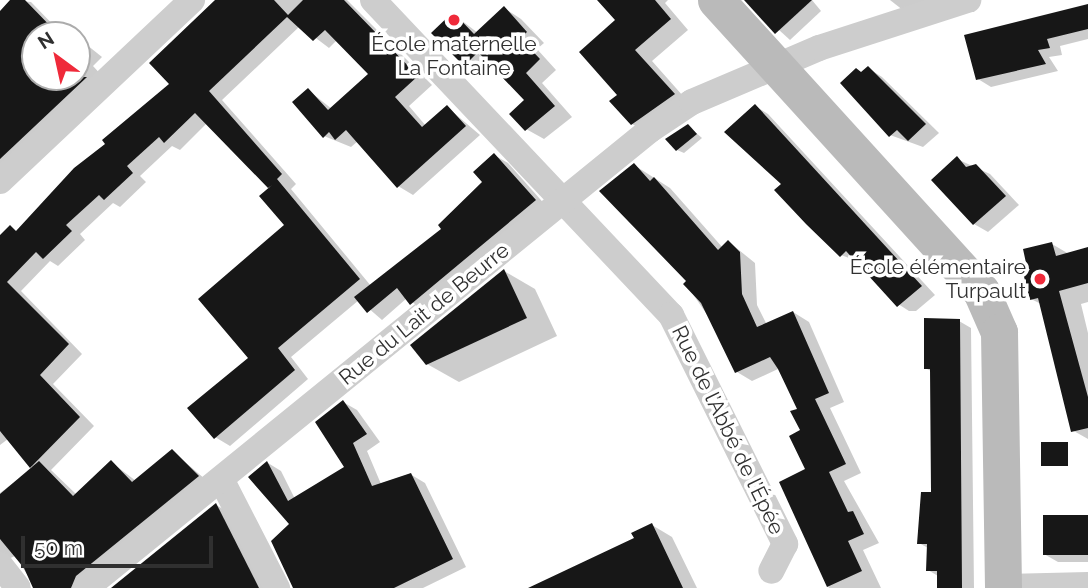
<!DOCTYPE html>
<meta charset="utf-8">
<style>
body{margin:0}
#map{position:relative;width:1088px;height:588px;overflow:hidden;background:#fff;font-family:Raleway,sans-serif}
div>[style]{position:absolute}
.shadow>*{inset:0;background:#0003}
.building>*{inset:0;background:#171717;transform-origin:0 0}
.street>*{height:26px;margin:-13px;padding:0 13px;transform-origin:13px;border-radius:13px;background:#cdcdcd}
.secondary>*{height:37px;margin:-18.5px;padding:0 18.5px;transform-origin:18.5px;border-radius:18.5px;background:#bababa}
.dots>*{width:19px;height:19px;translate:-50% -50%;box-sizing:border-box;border:4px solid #fff;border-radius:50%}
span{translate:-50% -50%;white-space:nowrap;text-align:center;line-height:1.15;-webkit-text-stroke:7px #fff;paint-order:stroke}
.poi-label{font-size:21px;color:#303030}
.right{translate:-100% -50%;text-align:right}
.street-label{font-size:21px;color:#303030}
.north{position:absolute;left:21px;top:21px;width:70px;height:70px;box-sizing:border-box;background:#fff;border:2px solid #acacac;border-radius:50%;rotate:327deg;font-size:19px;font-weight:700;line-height:28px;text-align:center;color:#303030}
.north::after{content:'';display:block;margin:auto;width:24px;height:32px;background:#ef2a3a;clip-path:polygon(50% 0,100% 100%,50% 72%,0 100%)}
.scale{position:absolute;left:21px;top:536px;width:192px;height:32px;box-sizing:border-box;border:4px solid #303030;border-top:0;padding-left:9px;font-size:21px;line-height:24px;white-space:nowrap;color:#303030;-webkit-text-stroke:5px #fff;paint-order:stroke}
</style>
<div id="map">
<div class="shadow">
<i style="clip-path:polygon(13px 0,31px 2px,63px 35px,35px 35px,35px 77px,77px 77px,77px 37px,102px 57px,93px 66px,105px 79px,0 180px,0 13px)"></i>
<i style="clip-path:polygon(217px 0,347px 0,432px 85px,409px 106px,426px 126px,447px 107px,480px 135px,413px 195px,398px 186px,358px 141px,351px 147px,324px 136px,308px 90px,332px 109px,371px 74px,337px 40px,329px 48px,300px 26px,222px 100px,296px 184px,291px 189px,371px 286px,444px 229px,485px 182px,494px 155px,508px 163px,548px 208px,424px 311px,407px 298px,382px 320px,359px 300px,291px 357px,308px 379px,230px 446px,215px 437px,251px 358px,287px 225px,271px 188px,207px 123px,180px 150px,172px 146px,140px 176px,146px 182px,120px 207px,113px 203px,80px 234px,85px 240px,58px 266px,50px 261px,21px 291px,82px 354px,53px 384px,94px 426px,51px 470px,77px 495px,111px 462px,136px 481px,172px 451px,212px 485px,88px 588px,36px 588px,15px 556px,4px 561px,0 573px,0 493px,33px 468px,8px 439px,0 445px,0 241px,17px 232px,171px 84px)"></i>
<i style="clip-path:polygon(612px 0,668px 0,665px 3px,688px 30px,652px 61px,691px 105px,650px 134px,632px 124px,620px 95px,617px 20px)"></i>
<i style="clip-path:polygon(746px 0,812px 0,821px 11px,790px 40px)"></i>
<i style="clip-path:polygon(890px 0,928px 0,904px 11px)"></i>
<i style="clip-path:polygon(504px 8px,521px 19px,544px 43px,537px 49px,556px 70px,542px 83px,572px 117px,544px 139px,526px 129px,526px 101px,493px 65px,483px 75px,465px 65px,453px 14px,478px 33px)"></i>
<i style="clip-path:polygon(1088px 8px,1088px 39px,1060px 46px,1062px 55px,1049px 57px,1058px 71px,991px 87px,978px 79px)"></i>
<i style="clip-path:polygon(868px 68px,882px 77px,939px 133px,923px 147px,890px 135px)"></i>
<i style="clip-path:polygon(755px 106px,768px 114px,935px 295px,916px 311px,909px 311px,895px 302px,857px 261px,841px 255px,784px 184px)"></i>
<i style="clip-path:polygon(688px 126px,702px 138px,684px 153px,677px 150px)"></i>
<i style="clip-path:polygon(957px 159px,990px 174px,1019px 205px,988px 232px,974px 224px)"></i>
<i style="clip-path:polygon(634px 165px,670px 188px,723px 248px,729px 242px,755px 263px,757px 305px,767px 325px,793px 312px,809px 322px,844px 402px,830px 408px,861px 473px,844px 481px,879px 543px,863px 550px,881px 588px,829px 588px,781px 483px,808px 470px,800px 410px,778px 369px,752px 381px,737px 372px,712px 322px,686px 284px,689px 281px)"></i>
<i style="clip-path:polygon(1052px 244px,1069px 254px,1088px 249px,1088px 302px,1081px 304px,1088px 333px,1088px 439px,1072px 430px,1041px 304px,1031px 299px)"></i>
<i style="clip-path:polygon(504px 271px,535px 289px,557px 336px,459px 382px,427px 364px)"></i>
<i style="clip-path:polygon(959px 321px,971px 328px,974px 588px,939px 588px,938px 576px,928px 570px,928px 548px,919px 543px,932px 493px,931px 371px,925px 368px)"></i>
<i style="clip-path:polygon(343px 402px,357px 410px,380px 442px,367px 451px,381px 484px,410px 474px,425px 483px,466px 567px,423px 588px,293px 588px,292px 524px,268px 463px,281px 471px,295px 499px,346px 467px)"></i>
<i style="clip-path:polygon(216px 505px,230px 513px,268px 588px,114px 588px)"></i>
<i style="clip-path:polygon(1088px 517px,1088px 562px,1058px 562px,1044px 554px)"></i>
<i style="clip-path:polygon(652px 525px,672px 537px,697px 588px,529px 588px,636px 539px)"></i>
</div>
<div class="building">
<i style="clip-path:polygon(10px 0,25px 0,59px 35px,35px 35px,35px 77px,87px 77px,0 159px,0 11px)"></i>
<i style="clip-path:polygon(215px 0,274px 0,288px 15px,303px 0,344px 0,418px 76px,395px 97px,422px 127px,447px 105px,466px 126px,397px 188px,346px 130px,335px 140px,329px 132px,323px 138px,292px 102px,308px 88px,328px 110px,368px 74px,325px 30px,313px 41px,287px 17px,209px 91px,282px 174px,277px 179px,360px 279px,278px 348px,295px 370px,214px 439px,187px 408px,248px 358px,198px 299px,284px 225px,259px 196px,272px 185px,268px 188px,195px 113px,164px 143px,159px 137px,127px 166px,133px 173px,104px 200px,99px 195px,66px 225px,72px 231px,43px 259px,36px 252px,7px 282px,69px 344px,40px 375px,80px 417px,30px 468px,0 431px,0 235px,10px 225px,16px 231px,74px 168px,105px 144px,102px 140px,169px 84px,149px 63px)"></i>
<i style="clip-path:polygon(597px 0,655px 0,671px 19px,635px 50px,675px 94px,631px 125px,609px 101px,617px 95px,579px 52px,615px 20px)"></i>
<i style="clip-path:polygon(744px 0,812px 0,775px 34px)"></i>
<i style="clip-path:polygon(1088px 4px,1088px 29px,1047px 39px,1050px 48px,1038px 50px,1046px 64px,976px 80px,964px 35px)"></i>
<i style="clip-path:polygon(504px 6px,527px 32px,520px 38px,540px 59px,526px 73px,555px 106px,525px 131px,509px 114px,524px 100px,478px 52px,464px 66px,431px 33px,453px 12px,474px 34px)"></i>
<i style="clip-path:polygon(868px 66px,926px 124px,908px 141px,897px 130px,889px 137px,840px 83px,856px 68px,861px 72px)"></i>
<i style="clip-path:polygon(755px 104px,922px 286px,897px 307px,846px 251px,840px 257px,806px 224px,774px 190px,781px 184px,724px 132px)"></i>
<i style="clip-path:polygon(688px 124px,697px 134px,676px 151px,665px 139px)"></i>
<i style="clip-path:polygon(494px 153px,536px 200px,410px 305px,397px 288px,367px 313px,354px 297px,441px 229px,438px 225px,482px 182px,473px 172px)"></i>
<i style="clip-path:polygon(957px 156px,966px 167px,976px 164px,1006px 196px,973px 225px,931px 180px)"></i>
<i style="clip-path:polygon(634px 163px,650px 181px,654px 177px,718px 250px,728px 240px,740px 252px,742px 294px,757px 327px,793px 311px,829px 393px,815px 399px,846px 464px,829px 472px,848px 512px,853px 511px,864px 534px,848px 541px,862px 571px,827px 587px,779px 482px,805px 469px,789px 436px,800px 430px,790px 411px,797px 409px,778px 369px,770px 357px,735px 373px,701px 303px,683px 284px,686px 281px,599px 191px)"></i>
<i style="clip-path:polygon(1052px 242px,1056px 256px,1088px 247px,1088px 283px,1059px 291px,1088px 397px,1088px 428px,1071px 432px,1038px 298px,1030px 300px,1021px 265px,1026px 263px,1023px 249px)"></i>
<i style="clip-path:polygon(504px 269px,527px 318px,426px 365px,410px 345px)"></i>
<i style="clip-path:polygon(924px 318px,960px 319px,962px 588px,937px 588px,937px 571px,926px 571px,927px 544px,917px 544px,921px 492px,931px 492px,930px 369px,924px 369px)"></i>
<i style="clip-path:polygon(343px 400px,367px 434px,353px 443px,372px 486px,411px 473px,453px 559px,394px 588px,293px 588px,271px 541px,289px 524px,248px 477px,267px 461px,288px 501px,344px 467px,315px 422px)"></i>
<i style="left:1041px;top:442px;width:27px;height:24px"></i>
<i style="clip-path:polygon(172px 449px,199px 476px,76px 576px,71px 588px,33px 588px,24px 568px,0 539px,0 494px,39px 461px,73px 496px,111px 460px,132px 482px)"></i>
<i style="clip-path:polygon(216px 503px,259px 588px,111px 588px)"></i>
<i style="left:1088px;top:515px;width:40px;height:45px;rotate:90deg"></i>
<i style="clip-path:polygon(652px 523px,683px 588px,528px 588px,634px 538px,631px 533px)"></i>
</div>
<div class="street">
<i style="left:373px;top:0;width:434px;rotate:46.6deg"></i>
<i style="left:671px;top:315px;width:256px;rotate:63.5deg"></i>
<i style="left:785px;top:544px;width:30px;rotate:117deg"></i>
<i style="left:0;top:181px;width:264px;rotate:-43.3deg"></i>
<i style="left:221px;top:479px;width:123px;rotate:62.8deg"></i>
<i style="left:0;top:565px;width:29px;rotate:52deg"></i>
<i style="left:1003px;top:587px;width:85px;rotate:-1.3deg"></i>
<i style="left:86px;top:588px;width:727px;rotate:-39.08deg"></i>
<i style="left:650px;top:130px;width:50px;rotate:-33.7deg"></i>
<i style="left:692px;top:102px;width:138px;rotate:-23deg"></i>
<i style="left:819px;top:48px;width:157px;rotate:-17.9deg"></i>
</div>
<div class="secondary">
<i style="left:716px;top:0;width:394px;rotate:47.7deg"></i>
<i style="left:981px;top:291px;width:45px;rotate:66.3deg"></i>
<i style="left:999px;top:332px;width:256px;rotate:89.1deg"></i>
</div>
<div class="dots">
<i style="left:454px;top:20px;background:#ef2a3a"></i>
<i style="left:1040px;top:279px;background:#ef2a3a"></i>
</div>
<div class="poi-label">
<span style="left:454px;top:56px">École maternelle<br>La Fontaine</span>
<span class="right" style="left:1026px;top:279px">École élémentaire<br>Turpault</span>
</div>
<div class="street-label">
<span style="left:424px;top:314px;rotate:-39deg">Rue du Lait de Beurre</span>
<span style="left:728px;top:430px;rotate:64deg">Rue de l’Abbé de l’Épée</span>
</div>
<div class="north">N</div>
<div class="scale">50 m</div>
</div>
